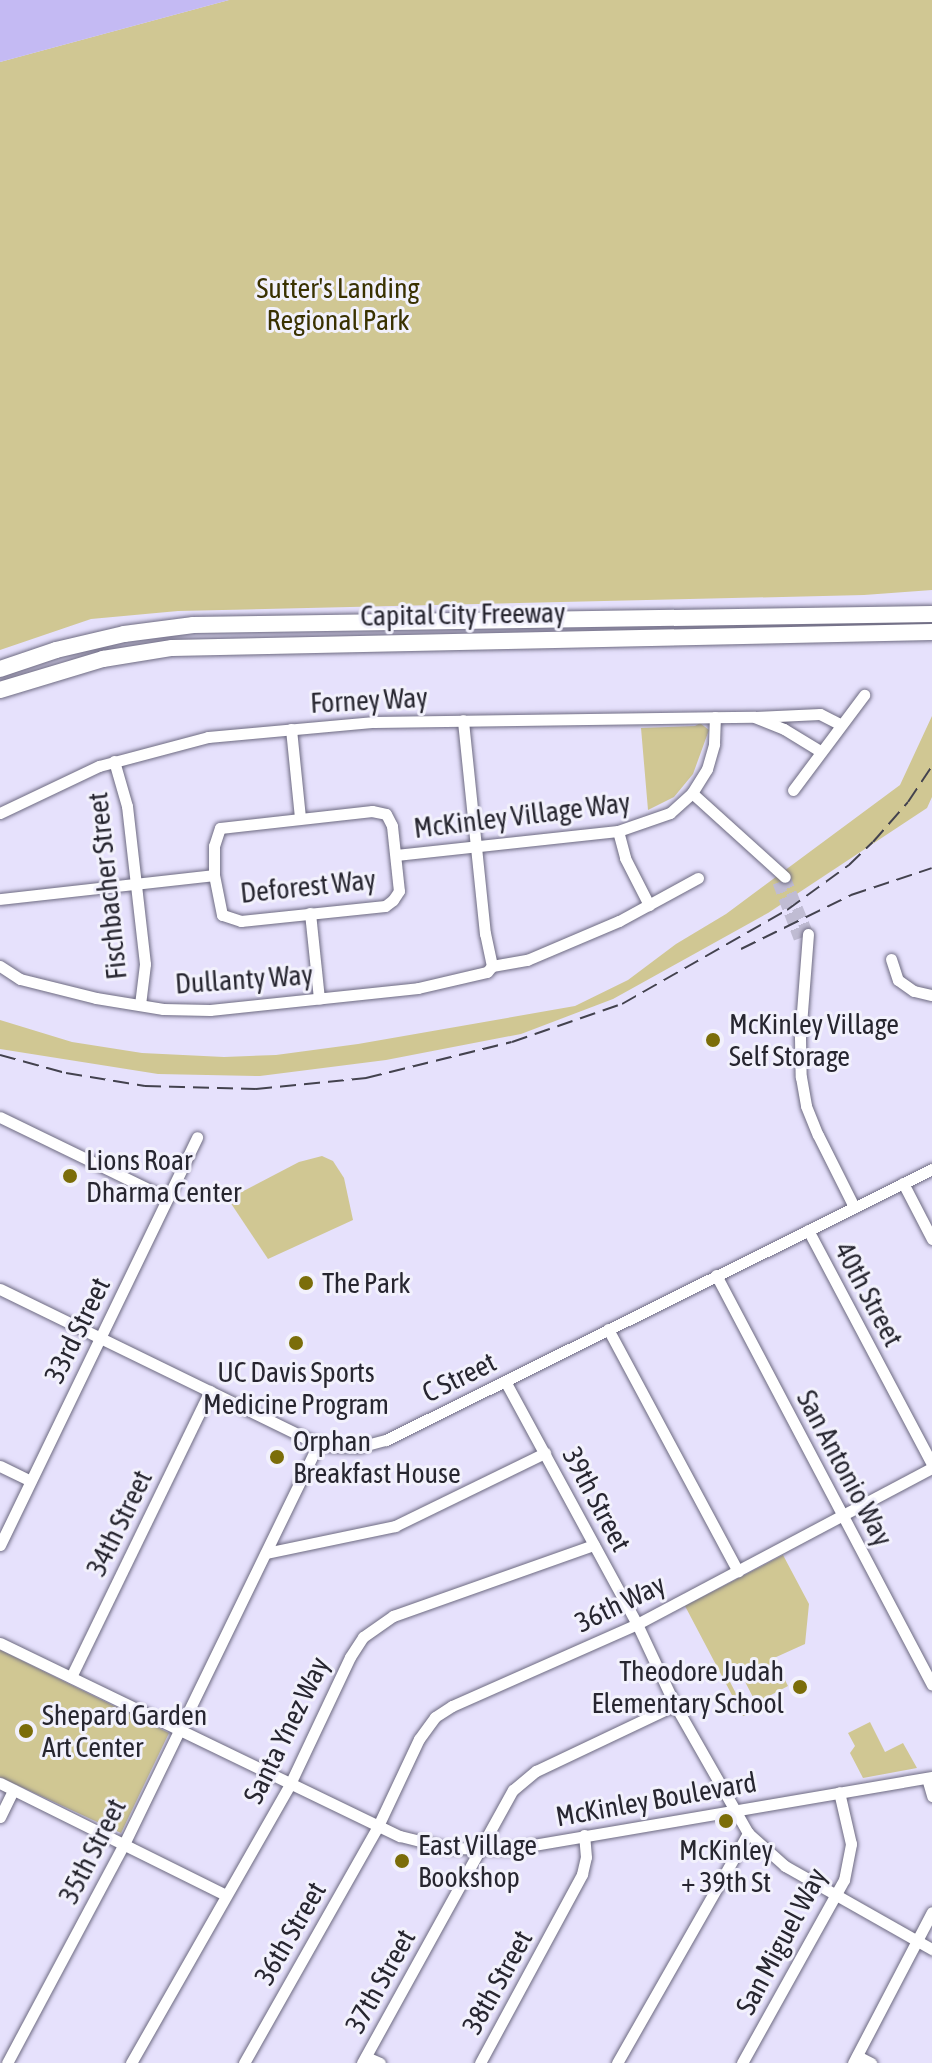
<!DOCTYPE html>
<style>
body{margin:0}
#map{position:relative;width:932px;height:2063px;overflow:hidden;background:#e6e1fc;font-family:"Asap Condensed",sans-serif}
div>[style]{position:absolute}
.green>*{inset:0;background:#d0c793}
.water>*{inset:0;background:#c4baf3}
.minor-tunnel>*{height:11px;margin-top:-5.5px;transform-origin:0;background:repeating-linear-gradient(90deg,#c0bcd3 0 11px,transparent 0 16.5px)}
.roads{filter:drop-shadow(0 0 2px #6d6a81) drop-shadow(0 0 2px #6d6a81)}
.minor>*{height:11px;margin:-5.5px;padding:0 5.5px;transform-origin:5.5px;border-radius:5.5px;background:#fff}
.highway>*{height:16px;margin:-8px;padding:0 8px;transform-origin:8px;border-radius:8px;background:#fff}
.rail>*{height:2px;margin-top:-1px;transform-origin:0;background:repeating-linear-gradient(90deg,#43424e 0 16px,transparent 0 24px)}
.dots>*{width:22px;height:22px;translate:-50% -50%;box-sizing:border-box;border:4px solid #f2f1fc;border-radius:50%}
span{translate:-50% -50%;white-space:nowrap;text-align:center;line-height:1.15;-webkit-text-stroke:6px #f2f1fc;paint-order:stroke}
.park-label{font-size:28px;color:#393100}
.street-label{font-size:28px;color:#272630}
.poi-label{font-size:28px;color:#272630}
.left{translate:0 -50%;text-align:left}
.right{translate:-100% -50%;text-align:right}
</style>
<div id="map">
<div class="green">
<i style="clip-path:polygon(229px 0,932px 0,932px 590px,864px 595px,178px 611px,91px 619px,0 650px,0 62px)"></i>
<i style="clip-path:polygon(932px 716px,932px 797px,927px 808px,768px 913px,613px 999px,521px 1034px,386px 1060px,260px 1076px,158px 1074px,0 1049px,0 1020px,72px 1042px,142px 1053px,224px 1057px,276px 1055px,358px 1044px,575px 1006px,628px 980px,676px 944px,726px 914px,900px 785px)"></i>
<i style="clip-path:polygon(700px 723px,709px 730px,693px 774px,674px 797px,648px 810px,641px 728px,695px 726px)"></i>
<i style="clip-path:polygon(322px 1156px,333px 1161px,344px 1178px,353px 1220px,268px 1259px,228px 1199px,299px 1162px)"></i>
<i style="clip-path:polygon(783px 1555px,809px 1604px,805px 1644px,774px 1658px,788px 1686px,756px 1703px,739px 1670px,727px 1676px,747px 1715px,743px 1716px,685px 1606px)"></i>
<i style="clip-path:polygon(0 1650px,169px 1733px,121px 1833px,0 1777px)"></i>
<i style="clip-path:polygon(870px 1722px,885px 1752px,903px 1743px,917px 1768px,863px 1778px,850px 1753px,855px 1746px,848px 1733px)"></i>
</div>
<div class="water">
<i style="clip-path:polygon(0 0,229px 0,0 62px)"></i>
</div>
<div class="minor-tunnel">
<i style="left:785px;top:877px;width:61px;rotate:68deg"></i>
<i style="left:778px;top:882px;width:60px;rotate:69.4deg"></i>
</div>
<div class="roads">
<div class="minor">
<i style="left:291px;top:729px;width:89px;rotate:84.2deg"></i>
<i style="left:820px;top:751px;width:42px;rotate:-148.6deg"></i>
<i style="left:784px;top:729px;width:31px;rotate:-158deg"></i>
<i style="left:755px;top:717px;width:65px;rotate:-2.6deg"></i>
<i style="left:820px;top:714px;width:22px;rotate:27deg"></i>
<i style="left:114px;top:761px;width:47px;rotate:73.9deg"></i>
<i style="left:127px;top:806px;width:159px;rotate:83.5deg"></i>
<i style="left:145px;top:964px;width:41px;rotate:97deg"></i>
<i style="left:793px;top:790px;width:119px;rotate:-53.2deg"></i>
<i style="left:692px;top:793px;width:125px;rotate:42.1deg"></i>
<i style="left:372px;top:811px;width:14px;rotate:12deg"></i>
<i style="left:386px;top:814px;width:13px;rotate:63deg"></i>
<i style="left:392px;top:826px;width:65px;rotate:83.9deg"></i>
<i style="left:399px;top:891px;width:11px;rotate:124deg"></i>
<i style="left:393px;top:900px;width:10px;rotate:143deg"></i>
<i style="left:385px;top:906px;width:145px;rotate:174.1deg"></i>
<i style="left:241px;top:921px;width:20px;rotate:-162deg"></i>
<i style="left:222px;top:915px;width:41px;rotate:-101.3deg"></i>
<i style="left:214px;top:875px;width:29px;rotate:-90deg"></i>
<i style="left:214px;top:846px;width:19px;rotate:-72deg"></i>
<i style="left:220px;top:828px;width:153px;rotate:-6.4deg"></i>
<i style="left:0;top:813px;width:110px;rotate:-25.4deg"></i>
<i style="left:99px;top:766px;width:113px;rotate:-14.9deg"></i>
<i style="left:208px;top:737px;width:167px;rotate:-5.2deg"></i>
<i style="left:374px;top:722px;width:381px;rotate:-0.8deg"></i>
<i style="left:618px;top:831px;width:28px;rotate:75deg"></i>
<i style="left:625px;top:858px;width:53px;rotate:62.9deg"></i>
<i style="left:396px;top:855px;width:223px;rotate:-6.2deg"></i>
<i style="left:618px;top:831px;width:55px;rotate:-19.1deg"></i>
<i style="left:670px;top:813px;width:30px;rotate:-42deg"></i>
<i style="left:692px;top:793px;width:28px;rotate:-58deg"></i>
<i style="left:707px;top:769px;width:26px;rotate:-74deg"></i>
<i style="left:714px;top:744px;width:27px;rotate:-88deg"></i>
<i style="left:0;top:899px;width:215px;rotate:-6.4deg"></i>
<i style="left:310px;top:913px;width:86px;rotate:84deg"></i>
<i style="left:808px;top:934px;width:104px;rotate:94.4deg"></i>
<i style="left:800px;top:1038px;width:39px;rotate:89deg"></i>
<i style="left:801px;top:1077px;width:29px;rotate:80deg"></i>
<i style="left:806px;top:1106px;width:31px;rotate:68deg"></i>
<i style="left:818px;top:1135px;width:80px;rotate:63.4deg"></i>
<i style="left:891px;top:959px;width:22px;rotate:72deg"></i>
<i style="left:898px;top:980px;width:19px;rotate:35deg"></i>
<i style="left:914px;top:991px;width:18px;rotate:13deg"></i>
<i style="left:0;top:966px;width:24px;rotate:33deg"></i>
<i style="left:20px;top:979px;width:78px;rotate:14deg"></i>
<i style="left:96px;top:998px;width:68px;rotate:9.3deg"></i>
<i style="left:163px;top:1009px;width:47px;rotate:1.2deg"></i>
<i style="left:210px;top:1010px;width:209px;rotate:-6deg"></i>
<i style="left:418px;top:988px;width:71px;rotate:-13.1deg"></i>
<i style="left:487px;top:972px;width:8px;rotate:-50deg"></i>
<i style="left:492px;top:966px;width:33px;rotate:-102deg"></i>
<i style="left:485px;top:934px;width:215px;rotate:-95.9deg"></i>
<i style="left:492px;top:966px;width:36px;rotate:-10deg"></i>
<i style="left:527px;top:960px;width:100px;rotate:-23deg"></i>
<i style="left:619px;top:921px;width:90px;rotate:-28.6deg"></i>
<i style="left:0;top:1117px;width:186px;rotate:25.9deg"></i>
<i style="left:903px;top:1183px;width:63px;rotate:62.6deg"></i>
<i style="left:808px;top:1230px;width:265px;rotate:62.1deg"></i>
<i style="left:716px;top:1275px;width:463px;rotate:62.2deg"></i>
<i style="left:0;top:1289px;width:345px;rotate:26deg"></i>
<i style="left:310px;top:1440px;width:18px;rotate:19deg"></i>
<i style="left:327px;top:1446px;width:32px;rotate:2deg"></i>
<i style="left:359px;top:1447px;width:28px;rotate:-15deg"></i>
<i style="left:386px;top:1440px;width:610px;rotate:-26.4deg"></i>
<i style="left:608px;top:1329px;width:275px;rotate:61.8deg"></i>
<i style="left:505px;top:1381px;width:277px;rotate:61.5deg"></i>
<i style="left:637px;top:1624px;width:89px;rotate:64.9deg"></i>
<i style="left:675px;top:1705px;width:147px;rotate:60.3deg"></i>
<i style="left:748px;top:1833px;width:50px;rotate:41.7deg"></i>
<i style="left:785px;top:1866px;width:169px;rotate:29.5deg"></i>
<i style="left:0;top:1466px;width:34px;rotate:26deg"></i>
<i style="left:0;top:1545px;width:453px;rotate:-64.2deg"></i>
<i style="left:266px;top:1553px;width:132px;rotate:-11.8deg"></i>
<i style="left:395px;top:1526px;width:167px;rotate:-26deg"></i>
<i style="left:0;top:1643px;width:444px;rotate:25.8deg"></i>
<i style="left:400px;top:1836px;width:49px;rotate:14deg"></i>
<i style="left:448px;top:1848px;width:62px;rotate:0.9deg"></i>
<i style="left:510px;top:1849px;width:428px;rotate:-9.7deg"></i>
<i style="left:71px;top:1677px;width:318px;rotate:-64.1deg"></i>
<i style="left:927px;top:1778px;width:19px;rotate:74deg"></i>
<i style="left:0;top:1783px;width:252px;rotate:26.4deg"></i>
<i style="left:0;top:1817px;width:30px;rotate:-64deg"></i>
<i style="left:857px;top:2056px;width:16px;rotate:27deg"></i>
<i style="left:366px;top:2057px;width:15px;rotate:23deg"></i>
<i style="left:7px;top:2063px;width:248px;rotate:-61.9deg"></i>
<i style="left:124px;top:1844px;width:446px;rotate:-64.1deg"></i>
<i style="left:131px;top:2063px;width:321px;rotate:-60.3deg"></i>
<i style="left:290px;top:1784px;width:140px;rotate:-64.7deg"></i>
<i style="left:350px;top:1657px;width:24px;rotate:-57deg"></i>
<i style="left:363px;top:1637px;width:37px;rotate:-35deg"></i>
<i style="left:393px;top:1616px;width:213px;rotate:-19.5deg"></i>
<i style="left:244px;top:2063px;width:272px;rotate:-60.5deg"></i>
<i style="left:378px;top:1826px;width:96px;rotate:-64.8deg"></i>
<i style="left:419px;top:1739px;width:27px;rotate:-54deg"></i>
<i style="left:435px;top:1717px;width:20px;rotate:-33deg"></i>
<i style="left:452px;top:1706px;width:202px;rotate:-23.9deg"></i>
<i style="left:637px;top:1624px;width:334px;rotate:-27.9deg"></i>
<i style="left:362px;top:2063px;width:312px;rotate:-61.1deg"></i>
<i style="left:513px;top:1790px;width:30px;rotate:-40deg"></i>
<i style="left:536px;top:1771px;width:154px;rotate:-25.4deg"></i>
<i style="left:480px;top:2063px;width:215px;rotate:-61.6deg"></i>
<i style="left:582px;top:1874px;width:17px;rotate:-77deg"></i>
<i style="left:586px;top:1857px;width:22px;rotate:-95deg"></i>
<i style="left:617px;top:2063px;width:265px;rotate:-60.3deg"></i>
<i style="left:742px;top:2063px;width:210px;rotate:-60.9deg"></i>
<i style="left:844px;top:1880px;width:37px;rotate:-79deg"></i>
<i style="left:851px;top:1844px;width:53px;rotate:-103deg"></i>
<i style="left:853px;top:2063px;width:170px;rotate:-62.4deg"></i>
</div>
<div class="highway">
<i style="left:0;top:669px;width:59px;rotate:-18.7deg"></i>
<i style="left:56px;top:650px;width:70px;rotate:-13.2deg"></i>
<i style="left:124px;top:634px;width:70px;rotate:-7.4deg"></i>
<i style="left:193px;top:625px;width:739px;rotate:-0.85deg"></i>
<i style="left:0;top:690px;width:108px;rotate:-16.8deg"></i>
<i style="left:103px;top:659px;width:70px;rotate:-9.1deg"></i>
<i style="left:172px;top:648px;width:760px;rotate:-1.21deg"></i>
</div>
</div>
<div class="rail">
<i style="left:741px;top:949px;width:123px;rotate:-26.1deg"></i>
<i style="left:851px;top:895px;width:85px;rotate:-18.4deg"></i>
<i style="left:0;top:1055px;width:68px;rotate:15.3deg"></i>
<i style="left:66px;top:1073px;width:80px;rotate:9.3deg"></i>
<i style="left:145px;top:1086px;width:111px;rotate:1.5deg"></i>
<i style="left:256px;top:1089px;width:111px;rotate:-5.7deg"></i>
<i style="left:366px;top:1078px;width:150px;rotate:-13.9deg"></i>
<i style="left:512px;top:1042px;width:116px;rotate:-19.1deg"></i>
<i style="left:622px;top:1004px;width:190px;rotate:-29.7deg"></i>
<i style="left:787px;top:910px;width:77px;rotate:-36deg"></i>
<i style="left:849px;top:865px;width:33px;rotate:-44deg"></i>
<i style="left:873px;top:842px;width:53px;rotate:-48.8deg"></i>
<i style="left:908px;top:802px;width:43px;rotate:-56.3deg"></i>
</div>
<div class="dots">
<i style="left:713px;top:1040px;background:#7b6d09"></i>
<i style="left:70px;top:1176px;background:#7b6d09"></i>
<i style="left:306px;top:1283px;background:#7b6d09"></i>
<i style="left:296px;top:1343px;background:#7b6d09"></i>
<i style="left:277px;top:1457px;background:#7b6d09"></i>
<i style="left:800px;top:1687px;background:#7b6d09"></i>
<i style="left:26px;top:1731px;background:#7b6d09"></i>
<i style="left:726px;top:1821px;background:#7b6d09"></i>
<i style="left:402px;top:1861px;background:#7b6d09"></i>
</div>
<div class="park-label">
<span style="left:338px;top:304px">Sutter's Landing<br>Regional Park</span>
</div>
<div class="street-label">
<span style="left:463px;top:614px;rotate:-1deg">Capital City Freeway</span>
<span style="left:369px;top:700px;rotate:-3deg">Forney Way</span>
<span style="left:522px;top:815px;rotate:-7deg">McKinley Village Way</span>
<span style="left:107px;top:886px;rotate:-96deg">Fischbacher Street</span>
<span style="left:308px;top:886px;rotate:-6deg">Deforest Way</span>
<span style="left:244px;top:979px;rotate:-4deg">Dullanty Way</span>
<span style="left:869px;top:1294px;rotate:62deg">40th Street</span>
<span style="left:77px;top:1330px;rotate:-64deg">33rd Street</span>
<span style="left:459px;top:1377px;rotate:-26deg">C Street</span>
<span style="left:845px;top:1468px;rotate:62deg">San Antonio Way</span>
<span style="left:597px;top:1499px;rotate:62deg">39th Street</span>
<span style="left:119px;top:1523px;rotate:-64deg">34th Street</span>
<span style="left:620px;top:1603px;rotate:-26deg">36th Way</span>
<span style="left:286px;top:1730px;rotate:-64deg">Santa Ynez Way</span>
<span style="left:656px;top:1799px;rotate:-10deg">McKinley Boulevard</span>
<span style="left:92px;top:1851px;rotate:-63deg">35th Street</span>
<span style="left:290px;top:1933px;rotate:-60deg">36th Street</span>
<span style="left:781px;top:1941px;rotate:-62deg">San Miguel Way</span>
<span style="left:380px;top:1981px;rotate:-61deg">37th Street</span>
<span style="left:497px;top:1982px;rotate:-61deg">38th Street</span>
</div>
<div class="poi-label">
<span class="left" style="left:729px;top:1040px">McKinley Village<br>Self Storage</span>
<span class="left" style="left:86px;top:1176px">Lions Roar<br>Dharma Center</span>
<span class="left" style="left:322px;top:1283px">The Park</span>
<span style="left:296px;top:1388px">UC Davis Sports<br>Medicine Program</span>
<span class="left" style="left:293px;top:1457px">Orphan<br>Breakfast House</span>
<span class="right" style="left:784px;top:1687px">Theodore Judah<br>Elementary School</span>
<span class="left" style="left:42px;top:1731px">Shepard Garden<br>Art Center</span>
<span class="left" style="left:418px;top:1861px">East Village<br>Bookshop</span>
<span style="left:726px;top:1866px">McKinley<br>+ 39th St</span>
</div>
</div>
